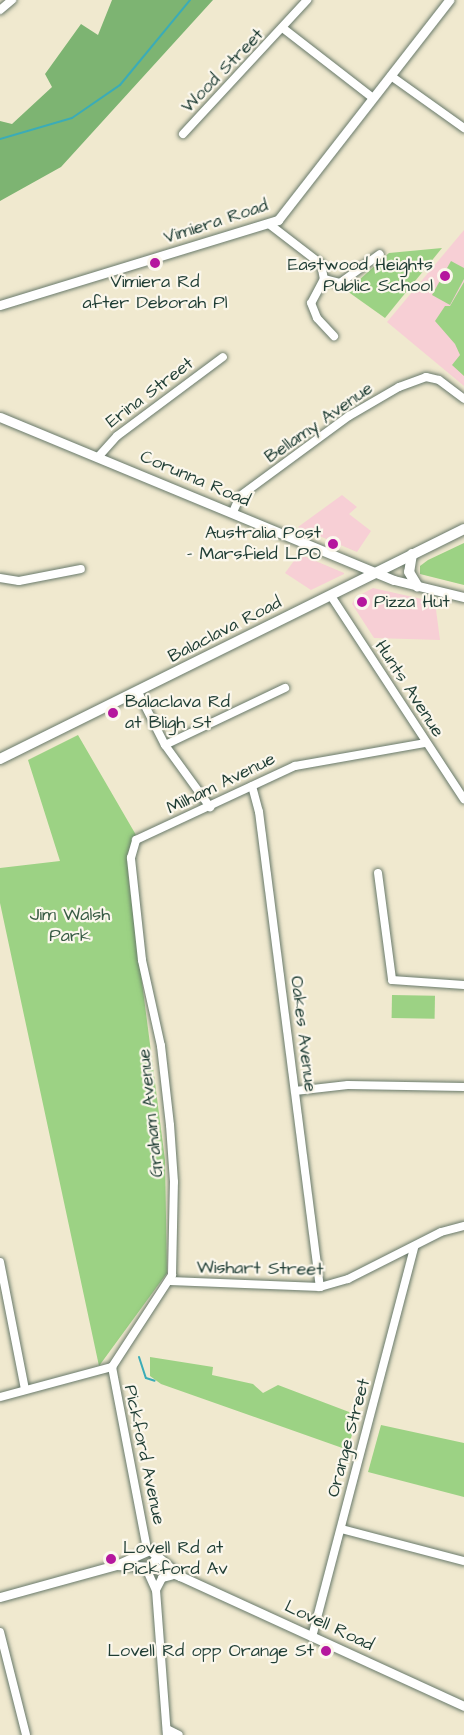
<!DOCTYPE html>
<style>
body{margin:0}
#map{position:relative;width:464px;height:1735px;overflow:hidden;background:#f0e9cf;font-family:"Architects Daughter",sans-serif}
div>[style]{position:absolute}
.built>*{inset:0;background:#f7cfd5}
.green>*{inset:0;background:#9cd284;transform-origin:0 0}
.forest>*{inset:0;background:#7db472}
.stream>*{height:2px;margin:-1px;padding:0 1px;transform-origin:1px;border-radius:1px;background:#3bacb7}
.roads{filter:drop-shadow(0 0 2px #68796a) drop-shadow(0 0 2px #68796a)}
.minor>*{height:8px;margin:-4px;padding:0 4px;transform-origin:4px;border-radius:4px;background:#fff}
.tertiary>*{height:9px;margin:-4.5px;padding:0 4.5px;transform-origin:4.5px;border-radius:4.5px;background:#fff}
.secondary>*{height:10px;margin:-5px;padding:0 5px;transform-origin:5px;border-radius:5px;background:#fff}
.dots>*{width:16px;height:16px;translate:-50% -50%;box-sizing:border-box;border:3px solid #fbf7ec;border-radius:50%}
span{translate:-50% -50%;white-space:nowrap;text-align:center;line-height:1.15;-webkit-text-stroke:4.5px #fbf7ec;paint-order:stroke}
.street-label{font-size:18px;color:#1f3d34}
.poi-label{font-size:18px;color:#1f3d34}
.right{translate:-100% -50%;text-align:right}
.left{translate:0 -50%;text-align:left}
.park-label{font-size:18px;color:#385b44}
</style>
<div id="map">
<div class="built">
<i style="clip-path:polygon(464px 230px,464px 386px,387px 322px)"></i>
<i style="clip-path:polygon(342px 495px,357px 507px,349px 514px,371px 531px,357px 552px,298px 527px)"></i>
<i style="clip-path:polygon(299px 554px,344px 573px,344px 574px,311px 590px,285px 573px)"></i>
<i style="clip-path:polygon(373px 588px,435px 602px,440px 640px,374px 638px,352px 604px,356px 597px)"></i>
</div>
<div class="green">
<i style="clip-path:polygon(442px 248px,385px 318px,347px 291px,389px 253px)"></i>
<i style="clip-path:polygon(451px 261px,464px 268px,464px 279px,450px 305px,432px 295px)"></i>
<i style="clip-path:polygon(464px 282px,464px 376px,452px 365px,460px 355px,455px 344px,435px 321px,445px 306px,450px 306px)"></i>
<i style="clip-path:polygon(464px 543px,464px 585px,420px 574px,420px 566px,428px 560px)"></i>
<i style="clip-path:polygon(78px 735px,136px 835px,127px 855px,129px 882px,165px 1160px,167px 1273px,99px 1366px,0 903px,0 868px,60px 861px,28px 760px)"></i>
<i style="left:392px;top:995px;width:43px;height:23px;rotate:1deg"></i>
<i style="clip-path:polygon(150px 1357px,213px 1367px,212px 1375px,253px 1384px,263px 1393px,278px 1385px,357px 1415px,348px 1450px,161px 1384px,150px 1376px)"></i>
<i style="clip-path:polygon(381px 1425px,464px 1443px,464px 1497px,368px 1472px)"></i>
</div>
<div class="forest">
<i style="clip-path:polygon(112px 0,213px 0,61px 167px,0 201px,0 121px,12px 124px,52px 87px,45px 74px,81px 24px,98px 35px)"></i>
</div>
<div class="stream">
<i style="left:0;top:139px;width:75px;rotate:-16.3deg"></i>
<i style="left:72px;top:118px;width:58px;rotate:-34.5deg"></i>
<i style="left:120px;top:85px;width:110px;rotate:-50.5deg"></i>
<i style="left:139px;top:1357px;width:22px;rotate:72deg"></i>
<i style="left:146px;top:1378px;width:9px;rotate:18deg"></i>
</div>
<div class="roads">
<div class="minor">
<i style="left:0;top:10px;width:16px;rotate:-40deg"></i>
<i style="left:284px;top:29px;width:113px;rotate:37.8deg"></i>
<i style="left:391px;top:76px;width:90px;rotate:35.5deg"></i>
<i style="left:183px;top:134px;width:183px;rotate:-47.2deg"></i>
<i style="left:269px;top:224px;width:66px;rotate:37.6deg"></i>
<i style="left:321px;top:264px;width:15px;rotate:79deg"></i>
<i style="left:324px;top:279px;width:27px;rotate:118deg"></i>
<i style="left:311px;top:303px;width:16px;rotate:68deg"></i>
<i style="left:317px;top:318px;width:25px;rotate:47deg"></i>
<i style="left:324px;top:279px;width:16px;rotate:14deg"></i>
<i style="left:340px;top:283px;width:49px;rotate:-35.9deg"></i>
<i style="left:99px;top:456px;width:27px;rotate:-48deg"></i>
<i style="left:117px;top:436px;width:132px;rotate:-36.7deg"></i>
<i style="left:233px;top:512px;width:17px;rotate:-66deg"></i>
<i style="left:240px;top:496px;width:135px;rotate:-36.3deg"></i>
<i style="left:349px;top:416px;width:58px;rotate:-30.1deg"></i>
<i style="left:399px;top:387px;width:29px;rotate:-20deg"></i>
<i style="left:426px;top:377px;width:13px;rotate:13deg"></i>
<i style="left:439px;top:380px;width:31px;rotate:37deg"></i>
<i style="left:0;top:578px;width:19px;rotate:9deg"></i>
<i style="left:19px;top:581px;width:63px;rotate:-11deg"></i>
<i style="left:331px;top:596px;width:243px;rotate:56.8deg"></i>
<i style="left:138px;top:692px;width:59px;rotate:63deg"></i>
<i style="left:165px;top:745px;width:77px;rotate:54deg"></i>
<i style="left:165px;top:745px;width:133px;rotate:-25.4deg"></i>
<i style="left:252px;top:786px;width:27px;rotate:75deg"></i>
<i style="left:259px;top:812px;width:479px;rotate:82.7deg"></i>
<i style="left:378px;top:873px;width:108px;rotate:82.5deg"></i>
<i style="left:392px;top:980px;width:72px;rotate:4deg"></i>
<i style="left:295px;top:1091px;width:53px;rotate:-6.5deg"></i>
<i style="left:348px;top:1085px;width:116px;rotate:1deg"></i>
<i style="left:0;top:1262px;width:130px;rotate:78.9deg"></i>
<i style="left:170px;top:1281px;width:150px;rotate:2.3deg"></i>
<i style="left:320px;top:1287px;width:29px;rotate:-16deg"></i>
<i style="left:348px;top:1279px;width:104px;rotate:-26.8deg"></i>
<i style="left:441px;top:1232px;width:24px;rotate:-15deg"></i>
<i style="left:112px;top:1367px;width:110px;rotate:-56.9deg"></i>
<i style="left:172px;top:1275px;width:93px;rotate:-88.8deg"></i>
<i style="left:174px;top:1182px;width:57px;rotate:-94deg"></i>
<i style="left:170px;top:1125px;width:80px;rotate:-96.5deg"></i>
<i style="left:161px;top:1046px;width:88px;rotate:-102.5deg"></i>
<i style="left:142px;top:960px;width:103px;rotate:-96.2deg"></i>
<i style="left:131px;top:858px;width:19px;rotate:-74deg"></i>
<i style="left:136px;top:840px;width:175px;rotate:-25deg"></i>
<i style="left:295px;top:766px;width:133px;rotate:-10deg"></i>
<i style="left:112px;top:1367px;width:185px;rotate:79.1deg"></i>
<i style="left:0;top:1397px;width:116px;rotate:-15deg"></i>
<i style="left:341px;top:1529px;width:127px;rotate:14.6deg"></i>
<i style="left:146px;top:1568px;width:24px;rotate:66deg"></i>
<i style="left:156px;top:1590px;width:145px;rotate:85.7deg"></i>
<i style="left:156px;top:1590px;width:13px;rotate:-63deg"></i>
<i style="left:162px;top:1578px;width:9px;rotate:-13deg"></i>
<i style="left:0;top:1632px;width:106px;rotate:75.8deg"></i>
<i style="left:312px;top:1637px;width:403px;rotate:-75.3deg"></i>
<i style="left:167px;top:1729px;width:13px;rotate:27deg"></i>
</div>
<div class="tertiary">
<i style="left:0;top:305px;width:291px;rotate:-17deg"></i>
<i style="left:278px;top:220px;width:279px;rotate:-52.1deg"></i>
<i style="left:0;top:417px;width:426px;rotate:22.5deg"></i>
<i style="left:394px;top:580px;width:72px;rotate:13.7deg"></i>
<i style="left:116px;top:1565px;width:33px;rotate:3deg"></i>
<i style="left:149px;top:1567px;width:11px;rotate:-52deg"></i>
<i style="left:151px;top:1566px;width:31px;rotate:19deg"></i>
<i style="left:0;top:1597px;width:120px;rotate:-15.4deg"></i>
<i style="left:116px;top:1565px;width:37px;rotate:-24deg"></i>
<i style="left:150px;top:1550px;width:40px;rotate:41deg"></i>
<i style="left:180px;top:1576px;width:312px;rotate:24.6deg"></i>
</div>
<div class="secondary">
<i style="left:412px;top:554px;width:18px;rotate:99deg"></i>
<i style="left:409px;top:572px;width:17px;rotate:59deg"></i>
<i style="left:0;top:759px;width:518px;rotate:-26.37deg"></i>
</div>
</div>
<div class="dots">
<i style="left:155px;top:263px;background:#b5179e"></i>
<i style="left:445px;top:276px;background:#b5179e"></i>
<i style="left:333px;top:544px;background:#b5179e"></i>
<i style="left:362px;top:602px;background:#b5179e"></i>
<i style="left:113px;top:713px;background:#b5179e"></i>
<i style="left:111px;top:1559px;background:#b5179e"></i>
<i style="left:326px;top:1651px;background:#b5179e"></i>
</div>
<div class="street-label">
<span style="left:223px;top:71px;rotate:-46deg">Wood Street</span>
<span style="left:216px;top:222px;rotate:-18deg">Vimiera Road</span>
<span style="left:150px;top:393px;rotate:-37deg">Erina Street</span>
<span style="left:319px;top:423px;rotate:-35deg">Bellamy Avenue</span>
<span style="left:195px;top:479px;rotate:23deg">Corunna Road</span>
<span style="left:225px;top:630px;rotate:-27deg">Balaclava Road</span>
<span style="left:409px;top:689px;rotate:57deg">Hunts Avenue</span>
<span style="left:221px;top:784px;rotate:-26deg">Milham Avenue</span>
<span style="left:303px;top:1034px;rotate:83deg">Oakes Avenue</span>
<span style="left:151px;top:1113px;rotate:-96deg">Graham Avenue</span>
<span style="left:260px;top:1269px;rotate:1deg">Wishart Street</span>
<span style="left:349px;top:1438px;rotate:-75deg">Orange Street</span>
<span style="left:144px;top:1455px;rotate:78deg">Pickford Avenue</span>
<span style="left:329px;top:1626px;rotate:25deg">Lovell Road</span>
</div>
<div class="poi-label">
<span class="right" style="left:433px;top:276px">Eastwood Heights<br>Public School</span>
<span style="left:155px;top:293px">Vimiera Rd<br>after Deborah Pl</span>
<span class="right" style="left:321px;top:544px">Australia Post<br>- Marsfield LPO</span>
<span class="left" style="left:374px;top:602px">Pizza Hut</span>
<span class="left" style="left:125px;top:713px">Balaclava Rd<br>at Bligh St</span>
<span class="left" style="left:123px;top:1559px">Lovell Rd at<br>Pickford Av</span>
<span class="right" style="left:314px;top:1651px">Lovell Rd opp Orange St</span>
</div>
<div class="park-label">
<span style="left:70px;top:926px">Jim Walsh<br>Park</span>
</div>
</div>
